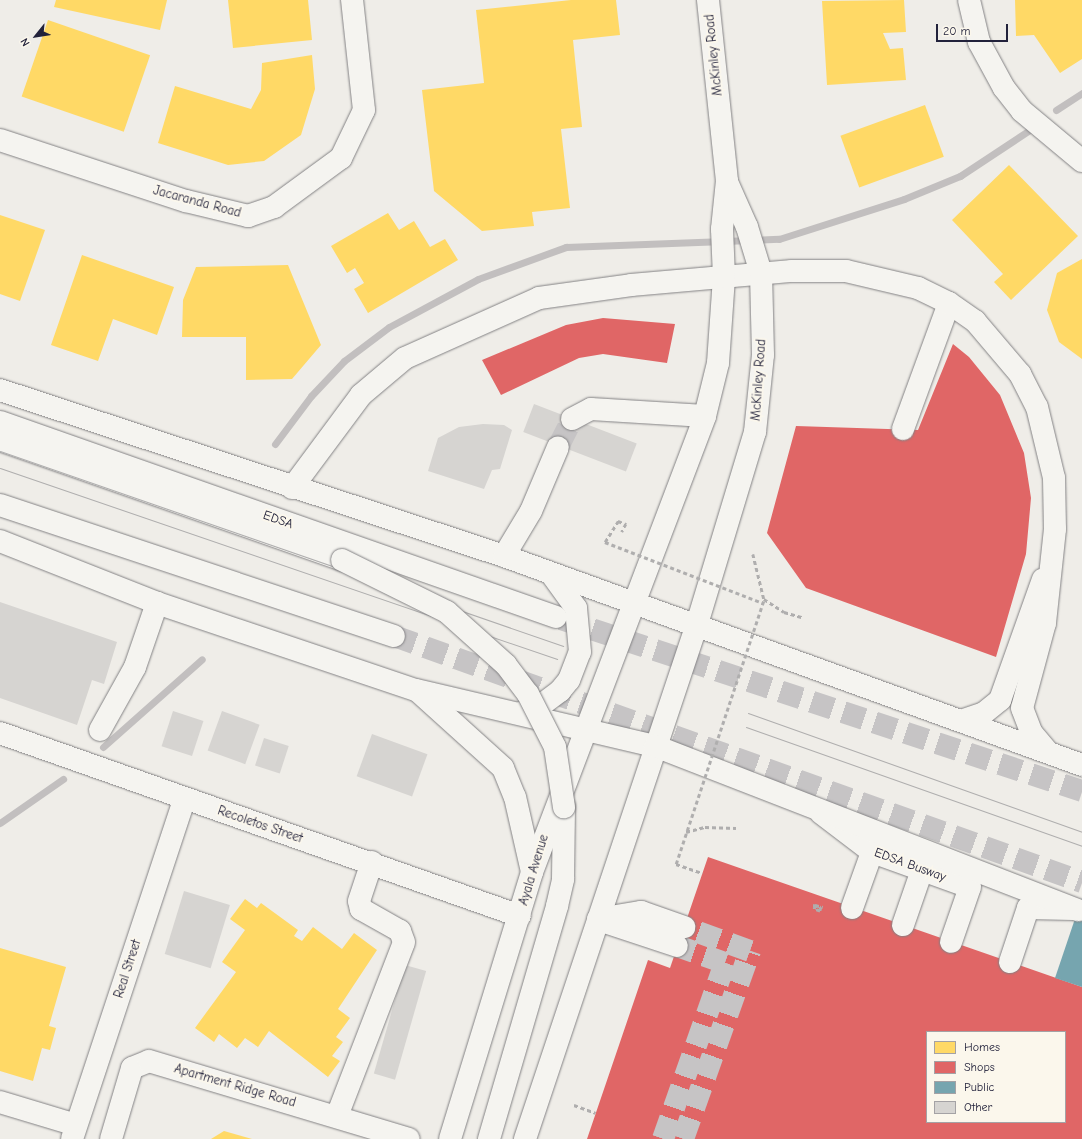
<!DOCTYPE html>
<style>
body{margin:0}
#map{position:relative;width:1082px;height:1139px;overflow:hidden;background:#efede8;font-family:"Comic Neue",sans-serif}
div>[style]{position:absolute}
.homes>*{inset:0;background:#ffd966;transform-origin:0 0}
.shops>*{inset:0;background:#e06666}
.public>*{inset:0;background:#76a5af}
.stream>*{height:7px;margin:-3.5px;padding:0 3.5px;transform-origin:3.5px;border-radius:3.5px;background:#c2bfbf}
.building>*{inset:0;background:#d6d4d1;transform-origin:0 0}
.minor-tunnel>*{height:22px;margin-top:-11px;transform-origin:0;background:repeating-linear-gradient(90deg,#c6c4c5 0 22px,transparent 0 33px)}
.highway-tunnel>*{height:22px;margin-top:-11px;transform-origin:0;background:repeating-linear-gradient(90deg,#c6c4c5 0 22px,transparent 0 33px)}
.path>*{height:2.5px;margin-top:-1.25px;transform-origin:0;background:repeating-linear-gradient(90deg,#afaeae 0 4px,transparent 0 7px)}
.roads{filter:drop-shadow(0 0 1px #838284) drop-shadow(0 0 1px #838284)}
.minor>*{height:22px;margin:-11px;padding:0 11px;transform-origin:11px;border-radius:11px;background:#f5f4f0}
.major>*{height:22px;margin:-11px;padding:0 11px;transform-origin:11px;border-radius:11px;background:#f5f4f0}
.highway>*{height:22px;margin:-11px;padding:0 11px;transform-origin:11px;border-radius:11px;background:#f5f4f0}
.tram>*{height:1px;margin:-0.5px;padding:0 0.5px;transform-origin:0.5px;border-radius:0.5px;background:#afaeae}
.path-bridge>*{height:2.5px;margin-top:-1.25px;transform-origin:0;background:repeating-linear-gradient(90deg,#afaeae 0 4px,transparent 0 7px)}
.bridges{filter:drop-shadow(0 0 1px #838284) drop-shadow(0 0 1px #838284)}
.highway-bridge>*{height:22px;margin:-11px;padding:0 11px;transform-origin:11px;border-radius:11px;background:#f5f4f0}
span{translate:-50% -50%;white-space:nowrap;text-align:center;line-height:1.15;-webkit-text-stroke:4px #fbf7ec;paint-order:stroke}
.street-label{font-size:13px;color:#22223b}
.legend{position:absolute;left:926px;top:1031px;width:140px;height:92px;box-sizing:border-box;background:#fbf7ec;border:1px solid #a4a2a5;margin:0;padding:5px 7px;list-style:none;font-size:12px;color:#22223b}
.legend li{display:flex;align-items:center;gap:8px;height:20px}
.legend b{width:20px;border:1px solid #a4a2a5}
.north{position:absolute;left:16px;top:16px;width:40px;height:40px;-webkit-text-stroke:3px #fbf7ec;paint-order:stroke;rotate:240deg;font-size:11px;font-weight:700;line-height:16px;text-align:center;color:#22223b}
.north::after{content:'';display:block;margin:auto;width:14px;height:18px;background:#22223b;clip-path:polygon(50% 0,100% 100%,50% 72%,0 100%)}
.scale{position:absolute;left:936px;top:24px;width:72px;height:18px;box-sizing:border-box;border:2px solid #22223b;border-top:0;padding-left:5px;font-size:12px;line-height:14px;white-space:nowrap;color:#22223b;-webkit-text-stroke:3px #fbf7ec;paint-order:stroke}
</style>
<div id="map">
<div class="homes">
<i style="clip-path:polygon(56px 0,167px 0,160px 30px,54px 7px)"></i>
<i style="clip-path:polygon(228px 0,308px 0,312px 40px,233px 48px)"></i>
<i style="clip-path:polygon(571px 0,616px 0,620px 35px,573px 40px,582px 127px,561px 129px,570px 208px,532px 212px,534px 226px,482px 231px,434px 191px,422px 90px,484px 83px,476px 10px)"></i>
<i style="clip-path:polygon(904px 0,906px 32px,883px 33px,890px 49px,903px 48px,906px 80px,827px 85px,822px 1px)"></i>
<i style="clip-path:polygon(1015px 0,1082px 0,1082px 59px,1060px 73px,1034px 35px,1016px 36px)"></i>
<i style="left:48px;top:20px;width:108px;height:81px;rotate:19deg"></i>
<i style="clip-path:polygon(312px 55px,315px 89px,301px 135px,264px 161px,228px 165px,158px 143px,175px 86px,251px 109px,261px 90px,262px 63px)"></i>
<i style="left:925px;top:105px;width:55px;height:90px;rotate:70deg"></i>
<i style="clip-path:polygon(1009px 165px,1078px 236px,1011px 300px,994px 282px,1003px 274px,952px 220px)"></i>
<i style="clip-path:polygon(388px 213px,399px 230px,414px 221px,430px 247px,445px 239px,458px 260px,368px 313px,354px 289px,364px 283px,355px 268px,347px 273px,331px 246px)"></i>
<i style="clip-path:polygon(0 215px,45px 230px,20px 301px,0 294px)"></i>
<i style="clip-path:polygon(82px 255px,174px 287px,157px 335px,113px 319px,98px 361px,51px 345px)"></i>
<i style="clip-path:polygon(1082px 259px,1082px 359px,1059px 342px,1047px 310px,1057px 273px)"></i>
<i style="clip-path:polygon(288px 265px,321px 345px,292px 379px,246px 380px,246px 337px,182px 337px,183px 300px,196px 267px)"></i>
<i style="clip-path:polygon(245px 899px,257px 908px,261px 903px,298px 930px,294px 936px,302px 941px,313px 927px,342px 949px,354px 933px,377px 950px,338px 1009px,350px 1018px,336px 1037px,343px 1042px,332px 1056px,340px 1061px,328px 1077px,269px 1031px,258px 1047px,245px 1038px,237px 1048px,219px 1034px,214px 1042px,195px 1028px,236px 972px,222px 962px,245px 930px,230px 919px)"></i>
<i style="clip-path:polygon(0 948px,66px 967px,49px 1026px,56px 1028px,50px 1050px,42px 1048px,33px 1081px,0 1071px)"></i>
<i style="clip-path:polygon(224px 1131px,252px 1139px,211px 1139px)"></i>
</div>
<div class="shops">
<i style="clip-path:polygon(603px 318px,675px 324px,667px 363px,603px 354px,579px 358px,501px 395px,482px 360px,566px 325px)"></i>
<i style="clip-path:polygon(953px 344px,969px 357px,1000px 395px,1024px 453px,1031px 498px,1026px 554px,996px 657px,806px 588px,767px 533px,796px 426px,918px 430px)"></i>
<i style="clip-path:polygon(evenodd,708px 857px,1082px 987px,1082px 1139px,587px 1139px,648px 960px,670px 968px,708px 857px,927px 1032px,1065px 1032px,1065px 1122px,927px 1122px,927px 1032px)"></i>
</div>
<div class="public">
<i style="clip-path:polygon(1082px 898px,1082px 987px,1055px 978px)"></i>
</div>
<div class="stream">
<i style="left:1056px;top:110px;width:31px;rotate:-33deg"></i>
<i style="left:275px;top:444px;width:60px;rotate:-53.1deg"></i>
<i style="left:311px;top:396px;width:48px;rotate:-46.7deg"></i>
<i style="left:344px;top:361px;width:56px;rotate:-37.1deg"></i>
<i style="left:389px;top:327px;width:101px;rotate:-28.3deg"></i>
<i style="left:478px;top:279px;width:94px;rotate:-20deg"></i>
<i style="left:566px;top:247px;width:213px;rotate:-2.2deg"></i>
<i style="left:779px;top:239px;width:131px;rotate:-17.7deg"></i>
<i style="left:904px;top:199px;width:61px;rotate:-22.3deg"></i>
<i style="left:960px;top:176px;width:85px;rotate:-33.5deg"></i>
<i style="left:103px;top:747px;width:132px;rotate:-41.6deg"></i>
<i style="left:0;top:823px;width:77px;rotate:-34.9deg"></i>
</div>
<div class="building">
<i style="left:534px;top:404px;width:110px;height:30px;rotate:21deg"></i>
<i style="clip-path:polygon(483px 424px,504px 425px,512px 430px,500px 469px,492px 470px,484px 489px,428px 471px,438px 438px,459px 427px)"></i>
<i style="clip-path:polygon(0 602px,117px 642px,104px 684px,92px 680px,77px 725px,0 698px)"></i>
<i style="left:173px;top:711px;width:32px;height:37px;rotate:18deg"></i>
<i style="left:222px;top:711px;width:40px;height:42px;rotate:20deg"></i>
<i style="left:372px;top:734px;width:59px;height:45px;rotate:20deg"></i>
<i style="left:264px;top:738px;width:26px;height:29px;rotate:18deg"></i>
<i style="left:184px;top:891px;width:48px;height:66px;rotate:17deg"></i>
<i style="left:405px;top:965px;width:22px;height:113px;rotate:16deg"></i>
</div>
<div class="minor-tunnel">
<i style="left:558px;top:447px;width:31px;rotate:-63deg"></i>
<i style="left:663px;top:1139px;width:187px;rotate:-70.6deg"></i>
<i style="left:725px;top:963px;width:51px;rotate:-160.5deg"></i>
<i style="left:683px;top:1139px;width:200px;rotate:-70.4deg"></i>
<i style="left:750px;top:951px;width:70px;rotate:-160deg"></i>
</div>
<div class="highway-tunnel">
<i style="left:561px;top:619px;width:549px;rotate:18.27deg"></i>
<i style="left:394px;top:636px;width:731px;rotate:19.67deg"></i>
</div>
<div class="path">
<i style="left:605px;top:542px;width:25px;rotate:-58deg"></i>
<i style="left:618px;top:521px;width:9px;rotate:21deg"></i>
<i style="left:626px;top:524px;width:9px;rotate:117deg"></i>
<i style="left:753px;top:554px;width:46px;rotate:76.3deg"></i>
<i style="left:764px;top:599px;width:24px;rotate:33deg"></i>
<i style="left:784px;top:612px;width:19px;rotate:16deg"></i>
<i style="left:686px;top:832px;width:20px;rotate:-15deg"></i>
<i style="left:705px;top:827px;width:31px;rotate:2deg"></i>
<i style="left:676px;top:864px;width:28px;rotate:19deg"></i>
<i style="left:813px;top:905px;width:8px;rotate:14deg"></i>
<i style="left:821px;top:907px;width:4px;rotate:104deg"></i>
<i style="left:820px;top:911px;width:6px;rotate:-162deg"></i>
<i style="left:814px;top:909px;width:4px;rotate:-76deg"></i>
<i style="left:815px;top:905px;width:8px;rotate:14deg"></i>
<i style="left:574px;top:1105px;width:23px;rotate:20deg"></i>
</div>
<div class="roads">
<div class="minor">
<i style="left:969px;top:0;width:43px;rotate:76.6deg"></i>
<i style="left:979px;top:42px;width:52px;rotate:61.5deg"></i>
<i style="left:1004px;top:88px;width:29px;rotate:52deg"></i>
<i style="left:1022px;top:111px;width:78px;rotate:39.8deg"></i>
<i style="left:0;top:140px;width:196px;rotate:18.2deg"></i>
<i style="left:186px;top:201px;width:64px;rotate:13.6deg"></i>
<i style="left:248px;top:216px;width:28px;rotate:-19deg"></i>
<i style="left:274px;top:207px;width:83px;rotate:-36.2deg"></i>
<i style="left:341px;top:158px;width:53px;rotate:-64.4deg"></i>
<i style="left:364px;top:110px;width:111px;rotate:-96.2deg"></i>
<i style="left:572px;top:419px;width:21px;rotate:-28deg"></i>
<i style="left:591px;top:409px;width:114px;rotate:3.5deg"></i>
<i style="left:903px;top:429px;width:134px;rotate:-69.9deg"></i>
<i style="left:292px;top:488px;width:116px;rotate:-53.4deg"></i>
<i style="left:361px;top:395px;width:57px;rotate:-40.1deg"></i>
<i style="left:405px;top:358px;width:147px;rotate:-24.1deg"></i>
<i style="left:539px;top:298px;width:93px;rotate:-8deg"></i>
<i style="left:631px;top:285px;width:162px;rotate:-5deg"></i>
<i style="left:792px;top:271px;width:54px"></i>
<i style="left:846px;top:271px;width:74px;rotate:13.3deg"></i>
<i style="left:918px;top:288px;width:34px;rotate:26deg"></i>
<i style="left:949px;top:303px;width:32px;rotate:35deg"></i>
<i style="left:975px;top:321px;width:70px;rotate:49.7deg"></i>
<i style="left:1020px;top:374px;width:37px;rotate:63deg"></i>
<i style="left:1037px;top:407px;width:73px;rotate:76.5deg"></i>
<i style="left:1054px;top:478px;width:51px;rotate:88.9deg"></i>
<i style="left:1055px;top:529px;width:95px;rotate:96.1deg"></i>
<i style="left:1045px;top:623px;width:88px;rotate:105.1deg"></i>
<i style="left:1022px;top:708px;width:26px;rotate:69deg"></i>
<i style="left:1031px;top:732px;width:26px;rotate:50deg"></i>
<i style="left:504px;top:556px;width:52px;rotate:-59deg"></i>
<i style="left:531px;top:511px;width:69px;rotate:-67.1deg"></i>
<i style="left:964px;top:720px;width:21px;rotate:-19deg"></i>
<i style="left:984px;top:713px;width:21px;rotate:-39deg"></i>
<i style="left:1000px;top:700px;width:128px;rotate:-70.4deg"></i>
<i style="left:100px;top:730px;width:72px;rotate:-60.9deg"></i>
<i style="left:135px;top:667px;width:68px;rotate:-71deg"></i>
<i style="left:0;top:733px;width:551px;rotate:19.39deg"></i>
<i style="left:821px;top:813px;width:64px;rotate:37.4deg"></i>
<i style="left:872px;top:852px;width:104px;rotate:19.7deg"></i>
<i style="left:970px;top:887px;width:58px;rotate:109.1deg"></i>
<i style="left:852px;top:908px;width:59px;rotate:-70.3deg"></i>
<i style="left:598px;top:919px;width:44px;rotate:-9.2deg"></i>
<i style="left:641px;top:912px;width:46px;rotate:19.2deg"></i>
<i style="left:599px;top:920px;width:82px;rotate:18.4deg"></i>
<i style="left:903px;top:925px;width:58px;rotate:-70.9deg"></i>
<i style="left:1010px;top:962px;width:57px;rotate:-71.6deg"></i>
<i style="left:1028px;top:908px;width:45px;rotate:1.3deg"></i>
<i style="left:0;top:1102px;width:79px;rotate:16.8deg"></i>
<i style="left:337px;top:1116px;width:186px;rotate:-68.9deg"></i>
<i style="left:404px;top:942px;width:12px;rotate:-110deg"></i>
<i style="left:400px;top:931px;width:45px;rotate:-150.6deg"></i>
<i style="left:361px;top:909px;width:8px;rotate:-104deg"></i>
<i style="left:359px;top:901px;width:41px;rotate:-71.6deg"></i>
<i style="left:72px;top:1139px;width:357px;rotate:-71.7deg"></i>
<i style="left:111px;top:1139px;width:74px;rotate:-73.5deg"></i>
<i style="left:132px;top:1068px;width:18px;rotate:-22deg"></i>
<i style="left:149px;top:1061px;width:271px;rotate:16.7deg"></i>
</div>
<div class="major">
<i style="left:450px;top:1139px;width:279px;rotate:-72.9deg"></i>
<i style="left:532px;top:872px;width:488px;rotate:-69.2deg"></i>
<i style="left:705px;top:416px;width:55px;rotate:-76.2deg"></i>
<i style="left:718px;top:363px;width:86px;rotate:-86deg"></i>
<i style="left:724px;top:277px;width:48px;rotate:-92.4deg"></i>
<i style="left:722px;top:229px;width:48px;rotate:-84.1deg"></i>
<i style="left:727px;top:181px;width:182px;rotate:-96deg"></i>
<i style="left:525px;top:1139px;width:543px;rotate:-71.53deg"></i>
<i style="left:697px;top:624px;width:201px;rotate:-73.2deg"></i>
<i style="left:755px;top:432px;width:77px;rotate:-84.1deg"></i>
<i style="left:763px;top:355px;width:82px;rotate:-91.4deg"></i>
<i style="left:761px;top:273px;width:48px;rotate:-106.9deg"></i>
<i style="left:747px;top:227px;width:49px;rotate:-114deg"></i>
</div>
<div class="highway">
<i style="left:0;top:390px;width:531px;rotate:18.23deg"></i>
<i style="left:504px;top:556px;width:615px;rotate:19.88deg"></i>
<i style="left:0;top:422px;width:589px;rotate:19.33deg"></i>
<i style="left:0;top:440px;width:362px;rotate:19.3deg"></i>
<i style="left:0;top:505px;width:415px;rotate:18.4deg"></i>
<i style="left:0;top:541px;width:169px;rotate:21.5deg"></i>
<i style="left:157px;top:603px;width:273px;rotate:18.6deg"></i>
<i style="left:416px;top:690px;width:245px;rotate:13.2deg"></i>
<i style="left:655px;top:746px;width:454px;rotate:21.2deg"></i>
<i style="left:419px;top:692px;width:113px;rotate:42.1deg"></i>
<i style="left:503px;top:768px;width:31px;rotate:68deg"></i>
<i style="left:515px;top:797px;width:77px;rotate:77.2deg"></i>
<i style="left:521px;top:713px;width:16px;rotate:-15deg"></i>
<i style="left:536px;top:709px;width:30px;rotate:-37deg"></i>
<i style="left:560px;top:691px;width:14px;rotate:-51deg"></i>
<i style="left:569px;top:680px;width:30px;rotate:-69deg"></i>
<i style="left:580px;top:652px;width:44px;rotate:-95.2deg"></i>
<i style="left:576px;top:608px;width:41px;rotate:-126deg"></i>
<i style="left:489px;top:1139px;width:243px;rotate:-73.7deg"></i>
<i style="left:557px;top:906px;width:28px;rotate:-77deg"></i>
<i style="left:563px;top:879px;width:72px;rotate:-89.2deg"></i>
</div>
</div>
<div class="tram">
<i style="left:0;top:451px;width:596px;rotate:19.1deg"></i>
<i style="left:0;top:468px;width:589px;rotate:18.93deg"></i>
<i style="left:748px;top:713px;width:355px;rotate:19.6deg"></i>
<i style="left:746px;top:727px;width:356px;rotate:19.5deg"></i>
</div>
<div class="path-bridge">
<i style="left:605px;top:542px;width:169px;rotate:21.1deg"></i>
<i style="left:676px;top:864px;width:279px;rotate:-71.6deg"></i>
</div>
<div class="bridges">
<div class="highway-bridge">
<i style="left:342px;top:560px;width:117px;rotate:26.3deg"></i>
<i style="left:447px;top:612px;width:79px;rotate:41.9deg"></i>
<i style="left:506px;top:665px;width:36px;rotate:53deg"></i>
<i style="left:528px;top:694px;width:59px;rotate:63deg"></i>
<i style="left:555px;top:747px;width:61px;rotate:81.5deg"></i>
</div>
</div>
<div class="street-label">
<span style="left:714px;top:55px;rotate:-96deg">McKinley Road</span>
<span style="left:197px;top:202px;rotate:15deg">Jacaranda Road</span>
<span style="left:759px;top:380px;rotate:-86deg">McKinley Road</span>
<span style="left:278px;top:520px;rotate:19deg">EDSA</span>
<span style="left:260px;top:825px;rotate:19deg">Recoletos Street</span>
<span style="left:910px;top:865px;rotate:20deg">EDSA Busway</span>
<span style="left:534px;top:870px;rotate:-73deg">Ayala Avenue</span>
<span style="left:128px;top:969px;rotate:-72deg">Real Street</span>
<span style="left:235px;top:1086px;rotate:16deg">Apartment Ridge Road</span>
</div>
<ul class="legend">
<li><b style="height:11px;background:#ffd966"></b>Homes</li>
<li><b style="height:11px;background:#e06666"></b>Shops</li>
<li><b style="height:11px;background:#76a5af"></b>Public</li>
<li><b style="height:11px;background:#d6d4d1"></b>Other</li>
</ul>
<div class="north">N</div>
<div class="scale">20 m</div>
</div>
